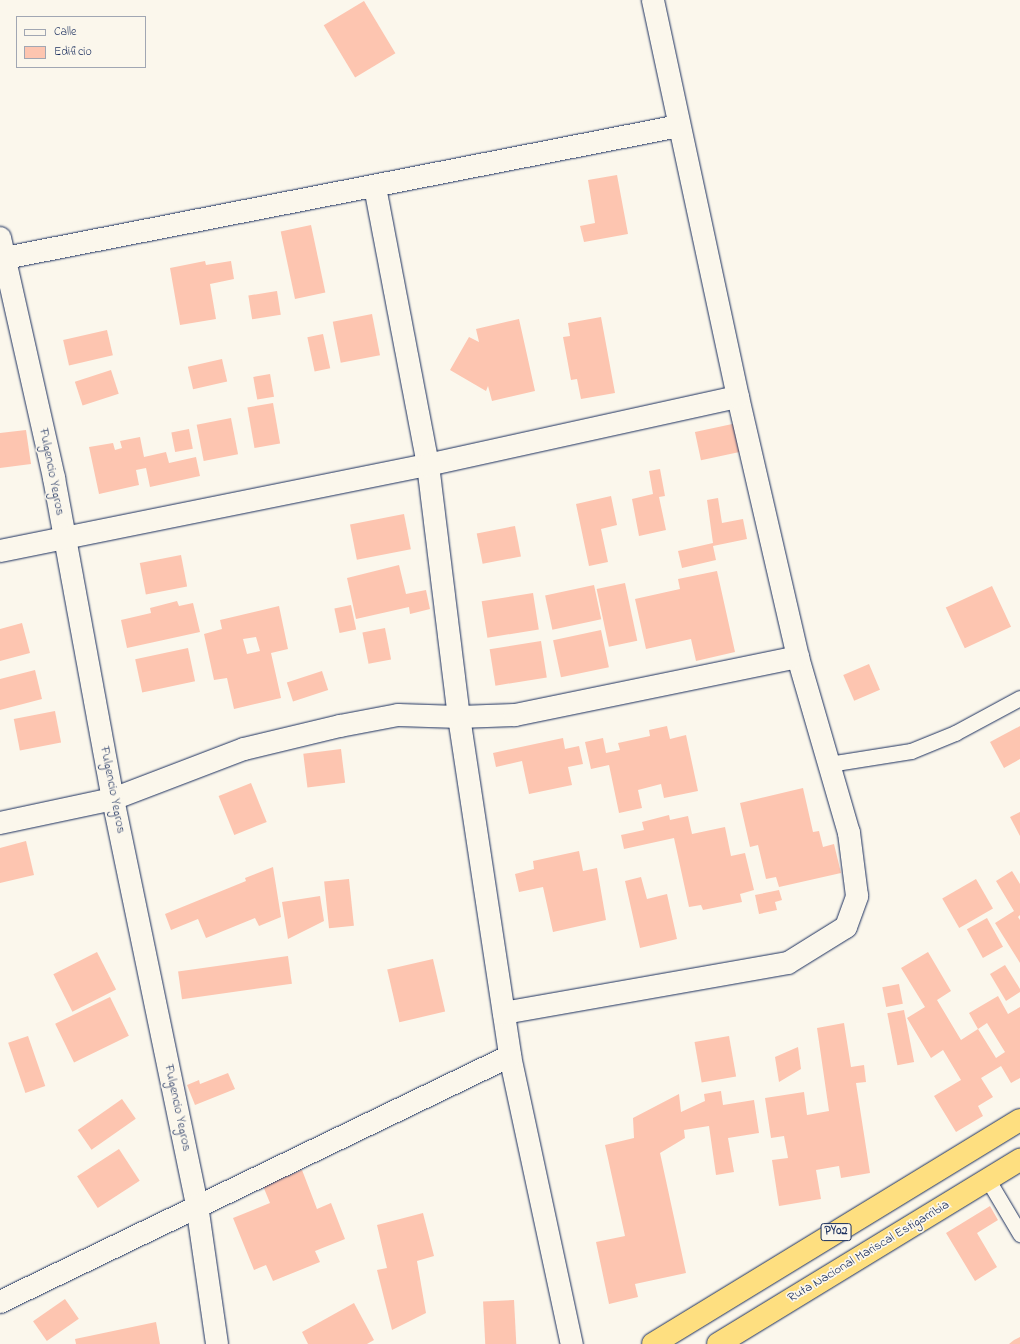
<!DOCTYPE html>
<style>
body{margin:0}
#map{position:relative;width:1020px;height:1344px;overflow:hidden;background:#fbf7ec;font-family:"Indie Flower",sans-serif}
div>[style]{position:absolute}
.building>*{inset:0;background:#fdc5b0;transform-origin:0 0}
.roads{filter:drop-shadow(0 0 1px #1b2f5e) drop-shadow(0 0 1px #1b2f5e)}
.service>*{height:15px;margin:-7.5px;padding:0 7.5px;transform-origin:7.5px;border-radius:7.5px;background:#fbf7ec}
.minor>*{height:22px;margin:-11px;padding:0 11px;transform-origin:11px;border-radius:11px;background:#fbf7ec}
.trunk>*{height:22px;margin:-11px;padding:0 11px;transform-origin:11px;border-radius:11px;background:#fedf80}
span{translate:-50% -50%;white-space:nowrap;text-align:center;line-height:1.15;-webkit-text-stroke:3.5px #fbf7ec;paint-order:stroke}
.shield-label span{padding:1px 3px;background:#fbf7ec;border:1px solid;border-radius:3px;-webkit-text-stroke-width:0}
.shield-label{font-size:12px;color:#1b2f5e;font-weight:700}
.street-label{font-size:13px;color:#1b2f5e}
.legend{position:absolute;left:16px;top:16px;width:130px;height:52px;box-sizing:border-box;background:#fbf7ec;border:1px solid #a1a7b3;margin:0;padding:5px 7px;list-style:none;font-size:12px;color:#1b2f5e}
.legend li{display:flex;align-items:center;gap:8px;height:20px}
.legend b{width:20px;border:1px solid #a1a7b3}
</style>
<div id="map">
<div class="building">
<i style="left:364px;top:1px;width:61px;height:47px;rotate:59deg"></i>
<i style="clip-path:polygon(617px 175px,628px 234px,584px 242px,580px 226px,595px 223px,588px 180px)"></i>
<i style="left:311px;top:225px;width:69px;height:31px;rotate:78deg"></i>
<i style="clip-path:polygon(205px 261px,206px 265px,231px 261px,234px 279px,210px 284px,216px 319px,180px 325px,170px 268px)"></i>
<i style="left:277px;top:291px;width:24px;height:29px;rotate:81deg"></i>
<i style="left:372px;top:314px;width:42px;height:40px;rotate:79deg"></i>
<i style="clip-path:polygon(601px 317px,615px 393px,581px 399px,577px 379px,571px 380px,563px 337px,570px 336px,568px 323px)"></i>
<i style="clip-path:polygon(519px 319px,535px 391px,492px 401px,488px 386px,486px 391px,450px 370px,469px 337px,479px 342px,476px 329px)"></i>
<i style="left:107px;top:330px;width:26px;height:45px;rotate:77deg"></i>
<i style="left:323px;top:334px;width:35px;height:16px;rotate:78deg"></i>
<i style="left:222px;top:359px;width:23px;height:35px;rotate:77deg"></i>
<i style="left:111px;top:370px;width:25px;height:38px;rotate:72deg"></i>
<i style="left:270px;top:374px;width:23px;height:17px;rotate:80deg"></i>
<i style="left:273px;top:403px;width:41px;height:26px;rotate:80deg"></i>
<i style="left:231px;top:418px;width:37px;height:35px;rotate:79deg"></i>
<i style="left:737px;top:423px;width:29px;height:43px;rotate:78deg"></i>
<i style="left:189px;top:429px;width:20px;height:18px;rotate:79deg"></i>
<i style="clip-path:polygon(26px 430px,31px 464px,0 468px,0 433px)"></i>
<i style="clip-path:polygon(140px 437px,144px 457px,166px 452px,169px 463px,196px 457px,200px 476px,150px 487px,146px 468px,136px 470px,139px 485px,99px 494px,89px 447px,113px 443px,115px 450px,122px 448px,120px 441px)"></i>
<i style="clip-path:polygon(660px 469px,665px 496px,659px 497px,666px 530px,639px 536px,632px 499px,653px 494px,649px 471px)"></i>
<i style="clip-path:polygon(611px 496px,617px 525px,601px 529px,608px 562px,589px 566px,576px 504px)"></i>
<i style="clip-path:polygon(718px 498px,722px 523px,743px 519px,747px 539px,713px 546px,716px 560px,682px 568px,678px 551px,713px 543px,707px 500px)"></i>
<i style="left:404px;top:514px;width:36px;height:55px;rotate:79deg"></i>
<i style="left:515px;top:526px;width:31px;height:39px;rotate:79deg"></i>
<i style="left:181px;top:555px;width:32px;height:42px;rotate:79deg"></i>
<i style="clip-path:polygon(399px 565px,406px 594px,426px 590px,430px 609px,410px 614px,409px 607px,356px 619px,347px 578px)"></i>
<i style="clip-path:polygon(717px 571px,735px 652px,696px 661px,691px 639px,646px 649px,635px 599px,680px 589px,678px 579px)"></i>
<i style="left:625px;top:583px;width:59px;height:29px;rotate:78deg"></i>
<i style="left:594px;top:585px;width:35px;height:50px;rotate:78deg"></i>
<i style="left:992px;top:586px;width:45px;height:51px;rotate:65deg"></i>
<i style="left:533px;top:593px;width:37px;height:52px;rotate:81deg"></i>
<i style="clip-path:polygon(177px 601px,179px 606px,193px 603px,200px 632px,127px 648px,121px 620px,151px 613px,150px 608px)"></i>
<i style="left:351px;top:605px;width:25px;height:17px;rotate:78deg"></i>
<i style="clip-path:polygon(evenodd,279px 606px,288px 649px,271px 653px,281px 698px,234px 709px,227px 678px,214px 680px,204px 634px,222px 629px,220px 620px,279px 606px,256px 637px,260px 651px,247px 654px,243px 639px,256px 637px)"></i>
<i style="clip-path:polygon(22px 623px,30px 653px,0 661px,0 629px)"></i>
<i style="left:385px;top:628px;width:32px;height:23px;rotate:79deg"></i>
<i style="left:601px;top:630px;width:38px;height:49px;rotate:78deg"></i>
<i style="left:541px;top:641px;width:37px;height:52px;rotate:81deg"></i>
<i style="left:188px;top:648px;width:34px;height:54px;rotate:78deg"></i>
<i style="left:869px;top:664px;width:28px;height:28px;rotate:67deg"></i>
<i style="clip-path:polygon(35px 670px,42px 699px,0 710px,0 679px)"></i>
<i style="left:322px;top:671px;width:20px;height:37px;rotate:72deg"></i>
<i style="left:55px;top:711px;width:32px;height:42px;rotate:79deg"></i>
<i style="clip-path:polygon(667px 726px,670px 739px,686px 735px,698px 791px,664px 798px,661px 784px,638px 790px,642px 808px,619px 813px,609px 765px,591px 769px,585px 742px,603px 738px,606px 753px,620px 750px,618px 743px,650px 736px,649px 730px)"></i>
<i style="clip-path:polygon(1020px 726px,1020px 759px,1004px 768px,990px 742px)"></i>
<i style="clip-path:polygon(563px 738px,565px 749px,579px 746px,583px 764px,568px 767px,572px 785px,529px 794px,522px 761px,496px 767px,493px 753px)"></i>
<i style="left:341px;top:749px;width:34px;height:38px;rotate:83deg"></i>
<i style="left:251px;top:783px;width:42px;height:35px;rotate:68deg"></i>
<i style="clip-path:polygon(803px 788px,813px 832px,819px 831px,823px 847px,834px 844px,841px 873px,779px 887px,776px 877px,766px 879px,758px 845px,750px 847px,740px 803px)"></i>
<i style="clip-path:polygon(1020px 812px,1020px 836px,1010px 817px)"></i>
<i style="clip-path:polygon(669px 815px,670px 820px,688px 816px,692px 834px,725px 827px,731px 856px,745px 853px,754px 890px,740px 894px,742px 902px,703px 910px,701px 905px,689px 907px,674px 838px,624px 849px,621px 835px,644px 830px,642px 822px)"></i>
<i style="clip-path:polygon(26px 841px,34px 875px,0 883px,0 848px)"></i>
<i style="clip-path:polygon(579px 851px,583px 871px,597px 868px,606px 920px,553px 932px,543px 887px,519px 892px,515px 874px,534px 869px,533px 861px)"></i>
<i style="clip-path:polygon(273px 867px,281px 917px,259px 926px,255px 918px,206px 938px,198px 919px,171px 930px,165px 914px,246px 881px,245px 878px)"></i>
<i style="clip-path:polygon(1012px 871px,1020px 884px,1020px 915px,1018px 917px,1020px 920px,1020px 963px,995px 923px,1014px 911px,996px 881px)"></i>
<i style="clip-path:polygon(641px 877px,647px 899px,667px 894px,677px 939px,640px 948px,625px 881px)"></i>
<i style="left:349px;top:879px;width:47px;height:25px;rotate:84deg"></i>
<i style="left:976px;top:879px;width:34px;height:39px;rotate:60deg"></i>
<i style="clip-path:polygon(779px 890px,782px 900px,775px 902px,777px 910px,759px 914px,755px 895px)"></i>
<i style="clip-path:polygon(320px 896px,324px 921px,288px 939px,282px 902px)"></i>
<i style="left:987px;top:918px;width:33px;height:23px;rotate:61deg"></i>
<i style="left:97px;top:952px;width:42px;height:49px;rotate:63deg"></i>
<i style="clip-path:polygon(928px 952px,951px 991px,937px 1000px,961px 1040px,978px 1029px,996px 1058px,1005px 1052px,987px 1023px,978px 1029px,969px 1013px,998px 996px,1008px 1014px,1020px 1007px,1020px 1078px,1011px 1083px,1001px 1066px,981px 1078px,993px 1097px,978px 1106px,983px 1116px,956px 1132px,934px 1096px,961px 1080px,943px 1050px,931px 1058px,907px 1018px,925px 1007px,901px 968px)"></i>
<i style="left:288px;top:956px;width:28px;height:111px;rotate:82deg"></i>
<i style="left:433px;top:959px;width:54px;height:47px;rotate:77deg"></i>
<i style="clip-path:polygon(1005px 965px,1020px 989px,1020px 992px,1006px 1001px,990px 974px)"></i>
<i style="left:899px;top:984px;width:20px;height:17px;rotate:79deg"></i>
<i style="left:110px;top:997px;width:43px;height:61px;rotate:64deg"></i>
<i style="left:904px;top:1010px;width:53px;height:17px;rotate:79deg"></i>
<i style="clip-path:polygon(844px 1023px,851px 1067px,864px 1065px,866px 1082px,856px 1083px,870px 1173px,841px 1178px,839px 1166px,816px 1170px,821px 1199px,779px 1206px,772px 1160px,788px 1158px,784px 1136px,771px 1138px,765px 1098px,804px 1092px,807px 1115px,829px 1111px,817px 1028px)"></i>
<i style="left:28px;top:1036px;width:53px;height:21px;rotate:71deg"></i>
<i style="left:729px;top:1036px;width:41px;height:35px;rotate:80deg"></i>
<i style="clip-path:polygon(798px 1047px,801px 1069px,779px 1082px,775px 1057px)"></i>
<i style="clip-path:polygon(228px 1073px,235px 1089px,195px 1105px,187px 1085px,199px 1080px,200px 1084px)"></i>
<i style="clip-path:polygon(721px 1091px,723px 1105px,754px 1100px,759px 1133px,728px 1138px,734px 1172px,716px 1175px,709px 1126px,684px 1130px,685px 1138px,660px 1153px,686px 1273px,635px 1284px,638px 1297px,609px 1304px,596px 1242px,625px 1236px,605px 1145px,634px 1138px,633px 1118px,679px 1094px,681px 1112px,705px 1101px,704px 1094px)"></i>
<i style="left:122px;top:1099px;width:24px;height:54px;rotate:55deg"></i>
<i style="left:119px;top:1149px;width:38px;height:50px;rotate:57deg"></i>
<i style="clip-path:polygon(302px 1170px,317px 1209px,331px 1203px,345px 1239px,315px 1251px,320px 1262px,273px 1281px,266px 1265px,254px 1270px,233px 1218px,270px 1203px,263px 1186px)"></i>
<i style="clip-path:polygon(990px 1206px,998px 1220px,977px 1233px,997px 1267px,975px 1281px,946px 1233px)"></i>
<i style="clip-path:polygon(423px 1213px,434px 1256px,417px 1261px,426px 1313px,392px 1330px,377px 1270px,387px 1268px,377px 1225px)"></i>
<i style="left:65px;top:1299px;width:24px;height:39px;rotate:55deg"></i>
<i style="left:514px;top:1300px;width:44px;height:31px;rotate:87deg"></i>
<i style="clip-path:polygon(354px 1303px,374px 1340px,367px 1344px,308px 1344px,302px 1332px)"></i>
<i style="clip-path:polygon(156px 1322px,160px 1344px,76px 1344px,75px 1339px)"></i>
<i style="clip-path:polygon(1020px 1337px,1020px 1344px,1009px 1344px,1014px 1340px)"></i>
</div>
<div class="roads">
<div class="service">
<i style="left:829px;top:764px;width:83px;rotate:-9deg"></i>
<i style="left:911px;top:751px;width:48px;rotate:-22.2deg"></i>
<i style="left:955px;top:733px;width:74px;rotate:-28.3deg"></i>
<i style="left:988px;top:1180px;width:63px;rotate:59.3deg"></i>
</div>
<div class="minor">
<i style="left:375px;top:187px;width:283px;rotate:79.2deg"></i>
<i style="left:428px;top:465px;width:254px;rotate:83deg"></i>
<i style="left:459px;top:717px;width:343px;rotate:81.4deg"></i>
<i style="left:510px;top:1056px;width:295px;rotate:77.9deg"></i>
<i style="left:0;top:238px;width:246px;rotate:77.3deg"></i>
<i style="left:54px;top:478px;width:326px;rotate:79.6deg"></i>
<i style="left:113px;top:799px;width:415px;rotate:78.3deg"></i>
<i style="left:197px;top:1205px;width:140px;rotate:81.8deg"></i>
<i style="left:0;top:259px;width:692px;rotate:-11.08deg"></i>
<i style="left:0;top:551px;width:437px;rotate:-11.4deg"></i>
<i style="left:428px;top:465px;width:317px;rotate:-12.4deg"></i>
<i style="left:0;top:823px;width:116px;rotate:-12deg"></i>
<i style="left:113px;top:799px;width:140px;rotate:-20.9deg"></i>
<i style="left:244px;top:749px;width:99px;rotate:-13.5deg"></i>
<i style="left:340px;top:726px;width:59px;rotate:-10.7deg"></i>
<i style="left:398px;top:715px;width:61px;rotate:1.9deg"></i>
<i style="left:459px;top:717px;width:56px;rotate:-2deg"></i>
<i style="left:515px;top:715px;width:289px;rotate:-11.6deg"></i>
<i style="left:504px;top:1013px;width:288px;rotate:-10deg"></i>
<i style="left:788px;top:963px;width:68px;rotate:-31.8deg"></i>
<i style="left:846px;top:927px;width:33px;rotate:-70deg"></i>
<i style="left:857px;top:896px;width:64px;rotate:-97.2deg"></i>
<i style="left:849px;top:833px;width:183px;rotate:-106.2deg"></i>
<i style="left:798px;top:657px;width:267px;rotate:-103deg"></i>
<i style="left:738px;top:397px;width:406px;rotate:-102.1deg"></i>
<i style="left:0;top:1302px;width:566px;rotate:-25.75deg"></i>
</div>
<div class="trunk">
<i style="left:653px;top:1344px;width:430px;rotate:-31.4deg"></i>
<i style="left:718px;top:1344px;width:354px;rotate:-31.4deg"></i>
</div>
</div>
<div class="shield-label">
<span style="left:836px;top:1232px">PY02</span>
</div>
<div class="street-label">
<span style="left:51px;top:472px;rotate:79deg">Fulgencio Yegros</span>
<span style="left:112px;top:790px;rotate:79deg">Fulgencio Yegros</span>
<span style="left:177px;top:1108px;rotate:78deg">Fulgencio Yegros</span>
<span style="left:869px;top:1252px;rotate:-31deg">Ruta Nacional Mariscal Estigarribia</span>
</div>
<ul class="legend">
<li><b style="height:5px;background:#fbf7ec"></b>Calle</li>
<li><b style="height:11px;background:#fdc5b0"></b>Edificio</li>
</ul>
</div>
